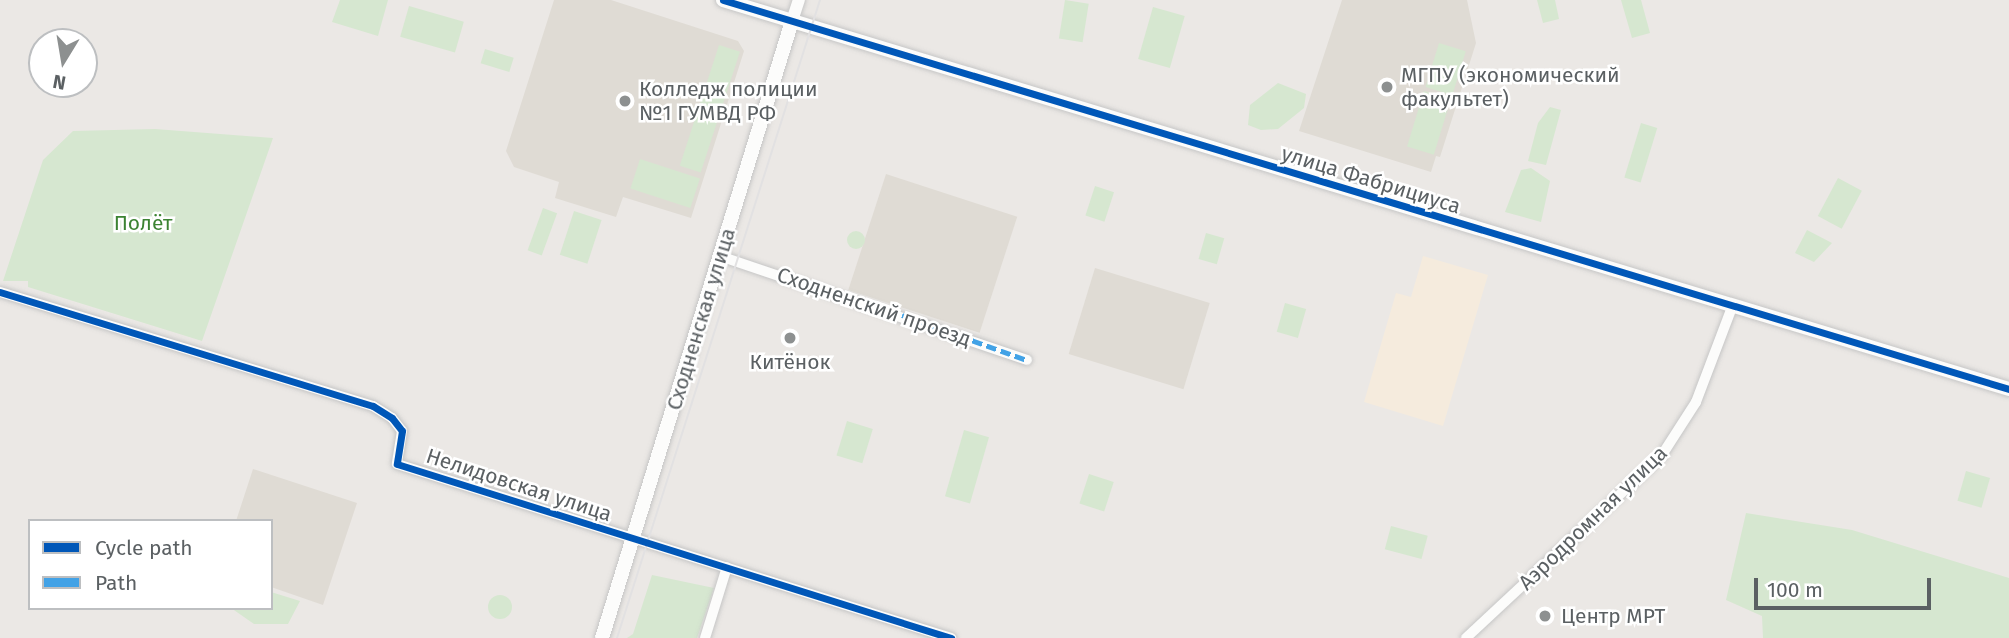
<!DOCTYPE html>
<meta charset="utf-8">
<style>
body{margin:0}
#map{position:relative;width:2009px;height:638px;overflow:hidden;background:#ebe8e5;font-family:"Fira Sans",sans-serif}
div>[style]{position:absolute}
.commercial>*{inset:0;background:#f5ebdd}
.education>*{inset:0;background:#dfdbd4;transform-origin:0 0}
.green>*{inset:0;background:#d6e7d0;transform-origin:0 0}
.round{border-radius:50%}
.roads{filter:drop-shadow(0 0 2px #c6c6c6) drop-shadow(0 0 2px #c6c6c6)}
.minor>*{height:10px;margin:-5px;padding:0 5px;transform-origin:5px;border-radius:5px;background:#fcfcfb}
.tertiary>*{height:12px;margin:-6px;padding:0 6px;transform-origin:6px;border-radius:6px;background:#fcfcfb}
.secondary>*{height:14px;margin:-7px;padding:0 7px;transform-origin:7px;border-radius:7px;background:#fcfcfb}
.tram>*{height:2px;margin:-1px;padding:0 1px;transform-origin:1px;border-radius:1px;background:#e2e1e2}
.quiet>*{height:5px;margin-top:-2.5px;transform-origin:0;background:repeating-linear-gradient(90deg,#42a2e6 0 10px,transparent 0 15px)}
.cycleway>*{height:7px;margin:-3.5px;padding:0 3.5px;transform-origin:3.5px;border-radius:3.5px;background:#0057b8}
.dots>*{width:19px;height:19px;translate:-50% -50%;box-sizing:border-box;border:4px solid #fff;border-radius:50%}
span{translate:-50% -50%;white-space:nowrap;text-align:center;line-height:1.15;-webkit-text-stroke:5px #fff;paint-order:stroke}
.poi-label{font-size:21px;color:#5b6063}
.left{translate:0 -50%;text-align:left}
.street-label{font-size:21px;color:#5b6063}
.park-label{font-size:21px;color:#3c8332}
.legend{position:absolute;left:28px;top:519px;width:245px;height:91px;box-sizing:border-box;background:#fff;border:2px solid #bdbfc1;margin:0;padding:9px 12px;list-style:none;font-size:21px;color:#5b6063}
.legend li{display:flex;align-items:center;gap:14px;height:35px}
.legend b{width:35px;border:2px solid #bdbfc1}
.north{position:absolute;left:28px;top:28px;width:70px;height:70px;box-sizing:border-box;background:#fff;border:2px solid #bdbfc1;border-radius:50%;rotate:191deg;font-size:19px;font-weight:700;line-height:28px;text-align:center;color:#5b6063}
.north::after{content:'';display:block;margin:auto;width:24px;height:32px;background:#8d9090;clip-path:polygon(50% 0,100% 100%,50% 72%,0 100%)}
.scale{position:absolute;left:1754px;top:578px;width:177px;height:32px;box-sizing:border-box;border:4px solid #5b6063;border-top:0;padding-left:9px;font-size:21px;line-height:24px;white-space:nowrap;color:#5b6063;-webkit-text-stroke:5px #fff;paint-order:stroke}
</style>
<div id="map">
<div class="commercial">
<i style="clip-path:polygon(1423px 256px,1488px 275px,1443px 426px,1364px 402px,1396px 293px,1411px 297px)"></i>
</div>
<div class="education">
<i style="clip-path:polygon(554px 0,611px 0,738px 41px,744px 51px,691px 218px,623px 197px,616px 217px,555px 198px,559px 182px,514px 167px,506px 151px)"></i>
<i style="clip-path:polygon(1342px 0,1467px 0,1476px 43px,1440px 157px,1436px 156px,1431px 172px,1299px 131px)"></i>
<i style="left:886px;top:174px;width:138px;height:122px;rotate:18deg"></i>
<i style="left:1095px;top:268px;width:120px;height:90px;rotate:17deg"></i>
<i style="clip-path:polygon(253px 469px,357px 503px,323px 605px,271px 587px,271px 521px,236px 521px)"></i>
</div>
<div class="green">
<i style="clip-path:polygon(340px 0,388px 0,378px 36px,332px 22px)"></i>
<i style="left:1065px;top:0;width:24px;height:39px;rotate:9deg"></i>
<i style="clip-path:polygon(1537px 0,1555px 0,1559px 19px,1543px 23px)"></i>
<i style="clip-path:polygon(1621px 0,1641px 0,1650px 33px,1632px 38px)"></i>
<i style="left:409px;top:6px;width:57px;height:32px;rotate:16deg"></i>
<i style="left:1153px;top:7px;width:33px;height:54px;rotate:16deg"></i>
<i style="left:1439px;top:43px;width:28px;height:46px;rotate:17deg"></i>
<i style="left:719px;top:45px;width:22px;height:127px;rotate:18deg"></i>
<i style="left:485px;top:49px;width:30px;height:15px;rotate:17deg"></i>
<i style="clip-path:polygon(1278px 83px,1306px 94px,1304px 108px,1278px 129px,1261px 130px,1248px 125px,1250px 105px)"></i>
<i style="left:1424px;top:91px;width:28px;height:58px;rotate:17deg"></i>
<i style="clip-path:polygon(1550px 107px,1561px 110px,1546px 165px,1528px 161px,1538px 123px)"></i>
<i style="left:1641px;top:123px;width:17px;height:57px;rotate:17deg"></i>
<i style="clip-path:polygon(155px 129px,273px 138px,202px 341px,28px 287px,28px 281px,3px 281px,43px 160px,73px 131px)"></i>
<i style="left:640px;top:159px;width:63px;height:31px;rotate:18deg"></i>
<i style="clip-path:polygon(1531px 168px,1550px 181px,1541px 222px,1505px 212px,1521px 170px)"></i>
<i style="left:1838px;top:178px;width:27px;height:43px;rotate:28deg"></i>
<i style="left:1095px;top:186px;width:20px;height:31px;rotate:18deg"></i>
<i style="left:543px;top:208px;width:15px;height:45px;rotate:20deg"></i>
<i style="left:574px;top:211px;width:29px;height:46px;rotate:18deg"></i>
<i style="clip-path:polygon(1807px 230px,1832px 243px,1814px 262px,1795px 253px)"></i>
<i class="round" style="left:847px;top:231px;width:18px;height:18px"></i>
<i style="left:1206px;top:233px;width:19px;height:27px;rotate:16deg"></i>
<i style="left:1285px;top:303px;width:22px;height:30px;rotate:16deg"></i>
<i style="left:847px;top:421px;width:27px;height:36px;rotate:17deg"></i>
<i style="left:964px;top:430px;width:26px;height:69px;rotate:16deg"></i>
<i style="left:1966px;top:471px;width:25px;height:31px;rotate:16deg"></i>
<i style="left:1089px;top:474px;width:26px;height:31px;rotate:18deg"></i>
<i style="clip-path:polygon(1746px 513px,1852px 530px,2009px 578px,2009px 638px,1763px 638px,1762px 616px,1726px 600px)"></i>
<i style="left:1391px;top:526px;width:38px;height:24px;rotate:15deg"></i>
<i style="clip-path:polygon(652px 575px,714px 588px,697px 638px,627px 638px,633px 634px)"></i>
<i style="clip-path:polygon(271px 592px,300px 601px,288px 624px,254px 624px,231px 608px,271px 608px)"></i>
<i class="round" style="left:488px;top:595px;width:24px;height:24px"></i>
</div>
<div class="roads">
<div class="minor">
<i style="left:720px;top:256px;width:324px;rotate:18.7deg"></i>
<i style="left:0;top:292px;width:390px;rotate:17deg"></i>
<i style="left:373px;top:406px;width:22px;rotate:32deg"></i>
<i style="left:392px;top:418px;width:16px;rotate:52deg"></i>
<i style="left:402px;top:431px;width:33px;rotate:99deg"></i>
<i style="left:397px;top:464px;width:581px;rotate:17.44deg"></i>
<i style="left:705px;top:638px;width:74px;rotate:-72.8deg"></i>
<i style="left:1466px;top:638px;width:268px;rotate:-43deg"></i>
<i style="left:1662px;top:455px;width:63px;rotate:-57.3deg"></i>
<i style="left:1696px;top:402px;width:102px;rotate:-69.2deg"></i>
</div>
<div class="tertiary">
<i style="left:792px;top:21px;width:22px;rotate:-72deg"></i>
</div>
<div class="secondary">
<i style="left:723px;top:0;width:1344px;rotate:16.83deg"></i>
<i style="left:602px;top:638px;width:646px;rotate:-72.88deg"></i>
</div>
</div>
<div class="tram">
<i style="left:617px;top:638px;width:670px;rotate:-72.35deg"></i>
</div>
<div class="quiet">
<i style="left:902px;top:315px;width:133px;rotate:19.8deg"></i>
</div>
<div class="cycleway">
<i style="left:723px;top:0;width:1344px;rotate:16.83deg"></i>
<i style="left:0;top:292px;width:390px;rotate:17deg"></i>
<i style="left:373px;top:406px;width:22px;rotate:32deg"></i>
<i style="left:392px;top:418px;width:16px;rotate:52deg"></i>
<i style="left:402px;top:431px;width:33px;rotate:99deg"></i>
<i style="left:397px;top:464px;width:581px;rotate:17.44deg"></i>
</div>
<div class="dots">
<i style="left:1387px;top:87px;background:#8d9090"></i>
<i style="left:625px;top:101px;background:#8d9090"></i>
<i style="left:790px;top:338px;background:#8d9090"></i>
<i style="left:1545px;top:616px;background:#8d9090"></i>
</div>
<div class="poi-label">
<span class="left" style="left:1401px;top:87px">МГПУ (экономический<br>факультет)</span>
<span class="left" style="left:639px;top:101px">Колледж полиции<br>№1 ГУМВД РФ</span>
<span style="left:790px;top:362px">Китёнок</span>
<span class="left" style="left:1561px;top:616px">Центр МРТ</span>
</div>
<div class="street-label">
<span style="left:1371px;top:180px;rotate:17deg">улица Фабрициуса</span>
<span style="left:874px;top:307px;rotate:19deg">Сходненский проезд</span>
<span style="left:701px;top:319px;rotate:-73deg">Сходненская улица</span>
<span style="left:519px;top:485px;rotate:18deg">Нелидовская улица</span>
<span style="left:1593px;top:518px;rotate:-44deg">Аэродромная улица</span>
</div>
<div class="park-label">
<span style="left:143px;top:223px">Полёт</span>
</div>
<ul class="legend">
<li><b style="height:9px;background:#0057b8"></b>Cycle path</li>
<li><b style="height:9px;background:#42a2e6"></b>Path</li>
</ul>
<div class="north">N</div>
<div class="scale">100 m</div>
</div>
